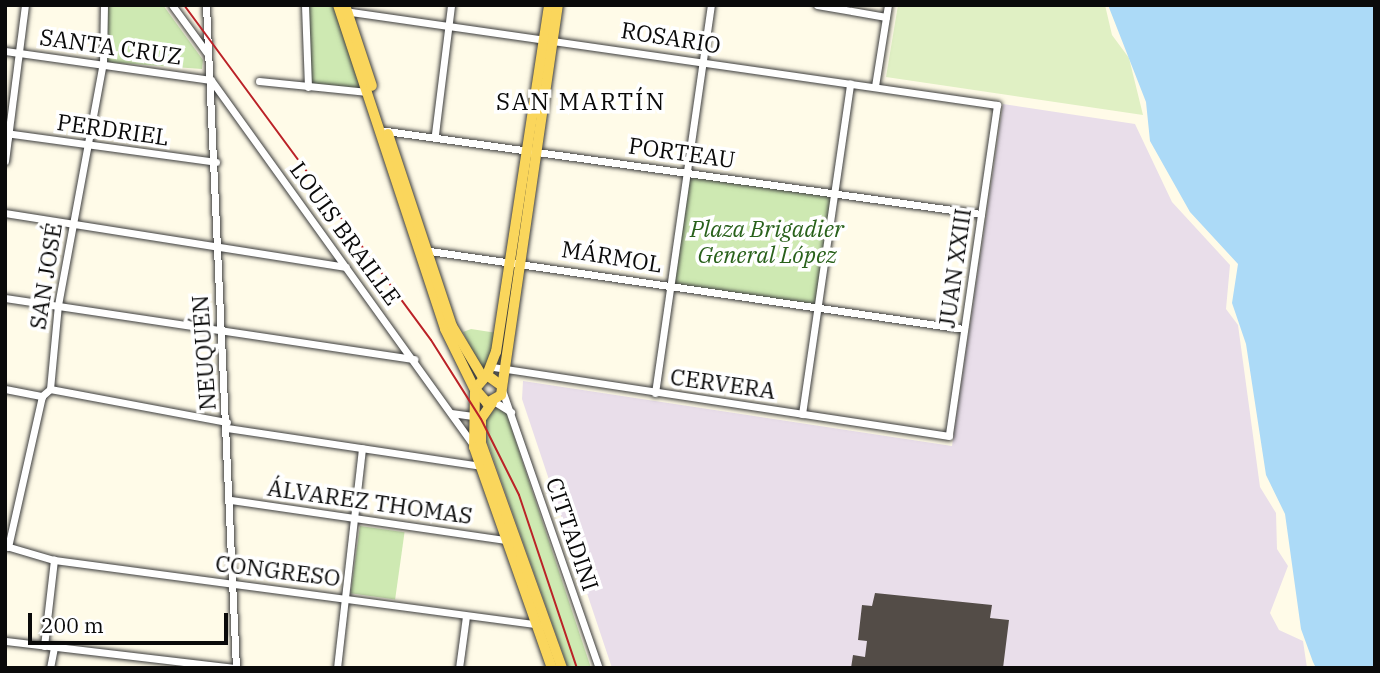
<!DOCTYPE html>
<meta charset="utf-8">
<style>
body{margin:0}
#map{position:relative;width:1380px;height:673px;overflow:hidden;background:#fffbe8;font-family:"IBM Plex Serif",serif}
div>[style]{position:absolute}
.industrial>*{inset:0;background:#e9deea}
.green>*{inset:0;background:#cee9b2;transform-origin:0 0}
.pitch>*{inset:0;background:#e0f0c4}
.water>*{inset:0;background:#acdaf7}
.building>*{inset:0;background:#534c47}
.roads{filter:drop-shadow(0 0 2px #3d3d3d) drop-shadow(0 0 2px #3d3d3d)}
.minor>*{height:7px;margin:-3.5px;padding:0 3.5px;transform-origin:3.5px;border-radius:3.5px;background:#fff}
.major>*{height:10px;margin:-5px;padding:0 5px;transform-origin:5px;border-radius:5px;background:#fad65c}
.rail>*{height:2px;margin:-1px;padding:0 1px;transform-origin:1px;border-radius:1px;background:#bb2227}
span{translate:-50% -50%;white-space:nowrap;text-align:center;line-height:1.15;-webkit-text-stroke:7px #fff;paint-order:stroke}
.street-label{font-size:23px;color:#0a0a0a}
.park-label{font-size:23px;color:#29611b;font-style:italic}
.neighbourhood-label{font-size:24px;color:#0a0a0a;letter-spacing:2px}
.frame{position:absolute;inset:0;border:7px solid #0a0a0a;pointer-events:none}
.scale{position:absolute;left:28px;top:613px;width:200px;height:32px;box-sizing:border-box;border:4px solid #0a0a0a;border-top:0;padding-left:9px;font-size:21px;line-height:24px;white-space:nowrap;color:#0a0a0a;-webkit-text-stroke:5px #fff;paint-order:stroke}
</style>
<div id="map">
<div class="industrial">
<i style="clip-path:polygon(1003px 104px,1135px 124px,1172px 202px,1230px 265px,1226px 309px,1238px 325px,1260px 487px,1276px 513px,1277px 549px,1288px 566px,1270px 613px,1279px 630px,1303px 641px,1307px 668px,612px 668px,522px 399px,523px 381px,952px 446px)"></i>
</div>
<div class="green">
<i style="clip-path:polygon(107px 5px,163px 5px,203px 60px,202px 69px,105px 62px)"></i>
<i style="clip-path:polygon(305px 5px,338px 5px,367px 92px,308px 87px)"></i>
<i style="left:687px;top:172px;width:150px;height:113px;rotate:8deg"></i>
<i style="clip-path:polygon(471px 329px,497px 333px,488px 368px,480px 366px,463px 332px)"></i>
<i style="clip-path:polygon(496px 408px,506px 412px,591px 668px,568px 668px,487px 441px,486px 419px)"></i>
<i style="left:360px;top:526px;width:45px;height:68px;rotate:8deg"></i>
</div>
<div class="pitch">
<i style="clip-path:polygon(898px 5px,1105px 5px,1112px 35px,1129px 58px,1143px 115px,886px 77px)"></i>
</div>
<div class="water">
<i style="clip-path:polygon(1108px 5px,1375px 5px,1375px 668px,1316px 668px,1313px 662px,1301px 629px,1285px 514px,1266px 475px,1246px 344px,1232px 303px,1238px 264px,1190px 212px,1150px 141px,1146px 102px)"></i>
</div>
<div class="building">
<i style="clip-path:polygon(875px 593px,992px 605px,990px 618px,1009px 620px,1003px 668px,851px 668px,853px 655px,865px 657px,867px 641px,858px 640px,862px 605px,872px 606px)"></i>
</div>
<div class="roads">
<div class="minor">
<i style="left:172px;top:5px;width:59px;rotate:53.9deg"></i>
<i style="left:206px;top:5px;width:664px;rotate:87.41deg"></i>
<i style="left:305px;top:5px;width:82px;rotate:87.9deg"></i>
<i style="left:817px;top:5px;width:70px;rotate:9.9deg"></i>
<i style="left:344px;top:11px;width:660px;rotate:8.19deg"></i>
<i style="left:997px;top:105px;width:334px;rotate:98.3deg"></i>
<i style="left:949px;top:436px;width:462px;rotate:-171.4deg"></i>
<i style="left:5px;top:51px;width:208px;rotate:8deg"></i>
<i style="left:211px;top:80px;width:451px;rotate:54.3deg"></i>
<i style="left:259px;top:81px;width:109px;rotate:5.8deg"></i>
<i style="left:875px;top:86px;width:82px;rotate:-80.9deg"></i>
<i style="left:379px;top:130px;width:608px;rotate:7.94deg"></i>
<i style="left:5px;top:133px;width:213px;rotate:7.8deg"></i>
<i style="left:435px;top:134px;width:130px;rotate:-82.9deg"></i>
<i style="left:5px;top:161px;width:157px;rotate:-82.7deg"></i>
<i style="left:5px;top:213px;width:345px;rotate:9deg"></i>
<i style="left:423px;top:250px;width:547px;rotate:8.31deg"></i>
<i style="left:5px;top:298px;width:414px;rotate:8.5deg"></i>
<i style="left:5px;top:389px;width:38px;rotate:11deg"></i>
<i style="left:50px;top:389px;width:180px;rotate:10.6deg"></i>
<i style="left:502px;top:390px;width:294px;rotate:70.8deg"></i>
<i style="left:655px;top:393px;width:392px;rotate:-81.8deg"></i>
<i style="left:495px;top:402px;width:19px;rotate:32deg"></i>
<i style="left:451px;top:413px;width:22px;rotate:8deg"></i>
<i style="left:802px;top:414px;width:334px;rotate:-81.7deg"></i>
<i style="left:227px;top:428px;width:258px;rotate:8.5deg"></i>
<i style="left:231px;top:500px;width:276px;rotate:8.3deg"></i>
<i style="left:6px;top:546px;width:50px;rotate:16.3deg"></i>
<i style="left:54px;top:560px;width:491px;rotate:7.6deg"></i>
<i style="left:8px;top:547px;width:155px;rotate:-77.3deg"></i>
<i style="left:42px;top:396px;width:11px;rotate:-41deg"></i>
<i style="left:50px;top:389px;width:84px;rotate:-84.6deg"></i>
<i style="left:58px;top:305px;width:246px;rotate:-79.5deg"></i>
<i style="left:103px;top:63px;width:58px;rotate:-89deg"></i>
<i style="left:5px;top:641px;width:232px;rotate:6.7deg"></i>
<i style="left:44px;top:646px;width:87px;rotate:-83.4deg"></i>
<i style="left:50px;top:668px;width:21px;rotate:-79deg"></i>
<i style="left:337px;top:668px;width:221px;rotate:-83.5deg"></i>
<i style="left:459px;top:668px;width:52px;rotate:-82.3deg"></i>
</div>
<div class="major">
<i style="left:338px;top:5px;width:341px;rotate:71.7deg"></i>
<i style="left:445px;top:329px;width:66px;rotate:63.8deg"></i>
<i style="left:345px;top:5px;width:85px;rotate:71.6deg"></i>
<i style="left:388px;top:134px;width:202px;rotate:71.6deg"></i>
<i style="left:452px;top:326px;width:58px;rotate:59deg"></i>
<i style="left:487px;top:375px;width:25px;rotate:-69deg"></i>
<i style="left:496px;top:352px;width:351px;rotate:-81.3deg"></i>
<i style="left:502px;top:386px;width:19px;rotate:-144deg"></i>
<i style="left:487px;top:375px;width:18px;rotate:131deg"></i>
<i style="left:475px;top:389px;width:18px;rotate:49deg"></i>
<i style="left:487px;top:403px;width:16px;rotate:-30deg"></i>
<i style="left:501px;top:395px;width:394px;rotate:-81.7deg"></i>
<i style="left:475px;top:392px;width:55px;rotate:91deg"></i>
<i style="left:474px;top:447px;width:234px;rotate:70.6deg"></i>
<i style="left:492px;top:403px;width:19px;rotate:125deg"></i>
<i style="left:481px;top:419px;width:24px;rotate:90deg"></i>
<i style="left:481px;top:443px;width:239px;rotate:70.2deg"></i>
</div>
</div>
<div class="rail">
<i style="left:184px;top:5px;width:416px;rotate:53.6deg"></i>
<i style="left:431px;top:340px;width:93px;rotate:57.7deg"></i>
<i style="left:481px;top:419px;width:85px;rotate:63.4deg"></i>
<i style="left:519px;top:495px;width:182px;rotate:71.5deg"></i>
</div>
<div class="street-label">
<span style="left:671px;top:37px;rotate:9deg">ROSARIO</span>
<span style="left:111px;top:46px;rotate:8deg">SANTA CRUZ</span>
<span style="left:113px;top:129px;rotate:8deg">PERDRIEL</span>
<span style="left:682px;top:152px;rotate:8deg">PORTEAU</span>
<span style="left:346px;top:233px;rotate:54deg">LOUIS BRAILLE</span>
<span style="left:612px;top:256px;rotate:9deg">MÁRMOL</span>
<span style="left:954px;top:268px;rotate:-82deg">JUAN XXIII</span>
<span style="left:45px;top:276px;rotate:-81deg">SAN JOSÉ</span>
<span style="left:203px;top:353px;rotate:-94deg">NEUQUÉN</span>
<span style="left:723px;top:383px;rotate:8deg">CERVERA</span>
<span style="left:370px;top:501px;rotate:8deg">ÁLVAREZ THOMAS</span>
<span style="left:573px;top:534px;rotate:71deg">CITTADINI</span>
<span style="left:278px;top:570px;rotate:7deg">CONGRESO</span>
</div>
<div class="park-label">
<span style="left:767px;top:241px">Plaza Brigadier<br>General López</span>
</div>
<div class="neighbourhood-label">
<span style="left:581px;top:102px">SAN MARTÍN</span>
</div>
<div class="frame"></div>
<div class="scale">200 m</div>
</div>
